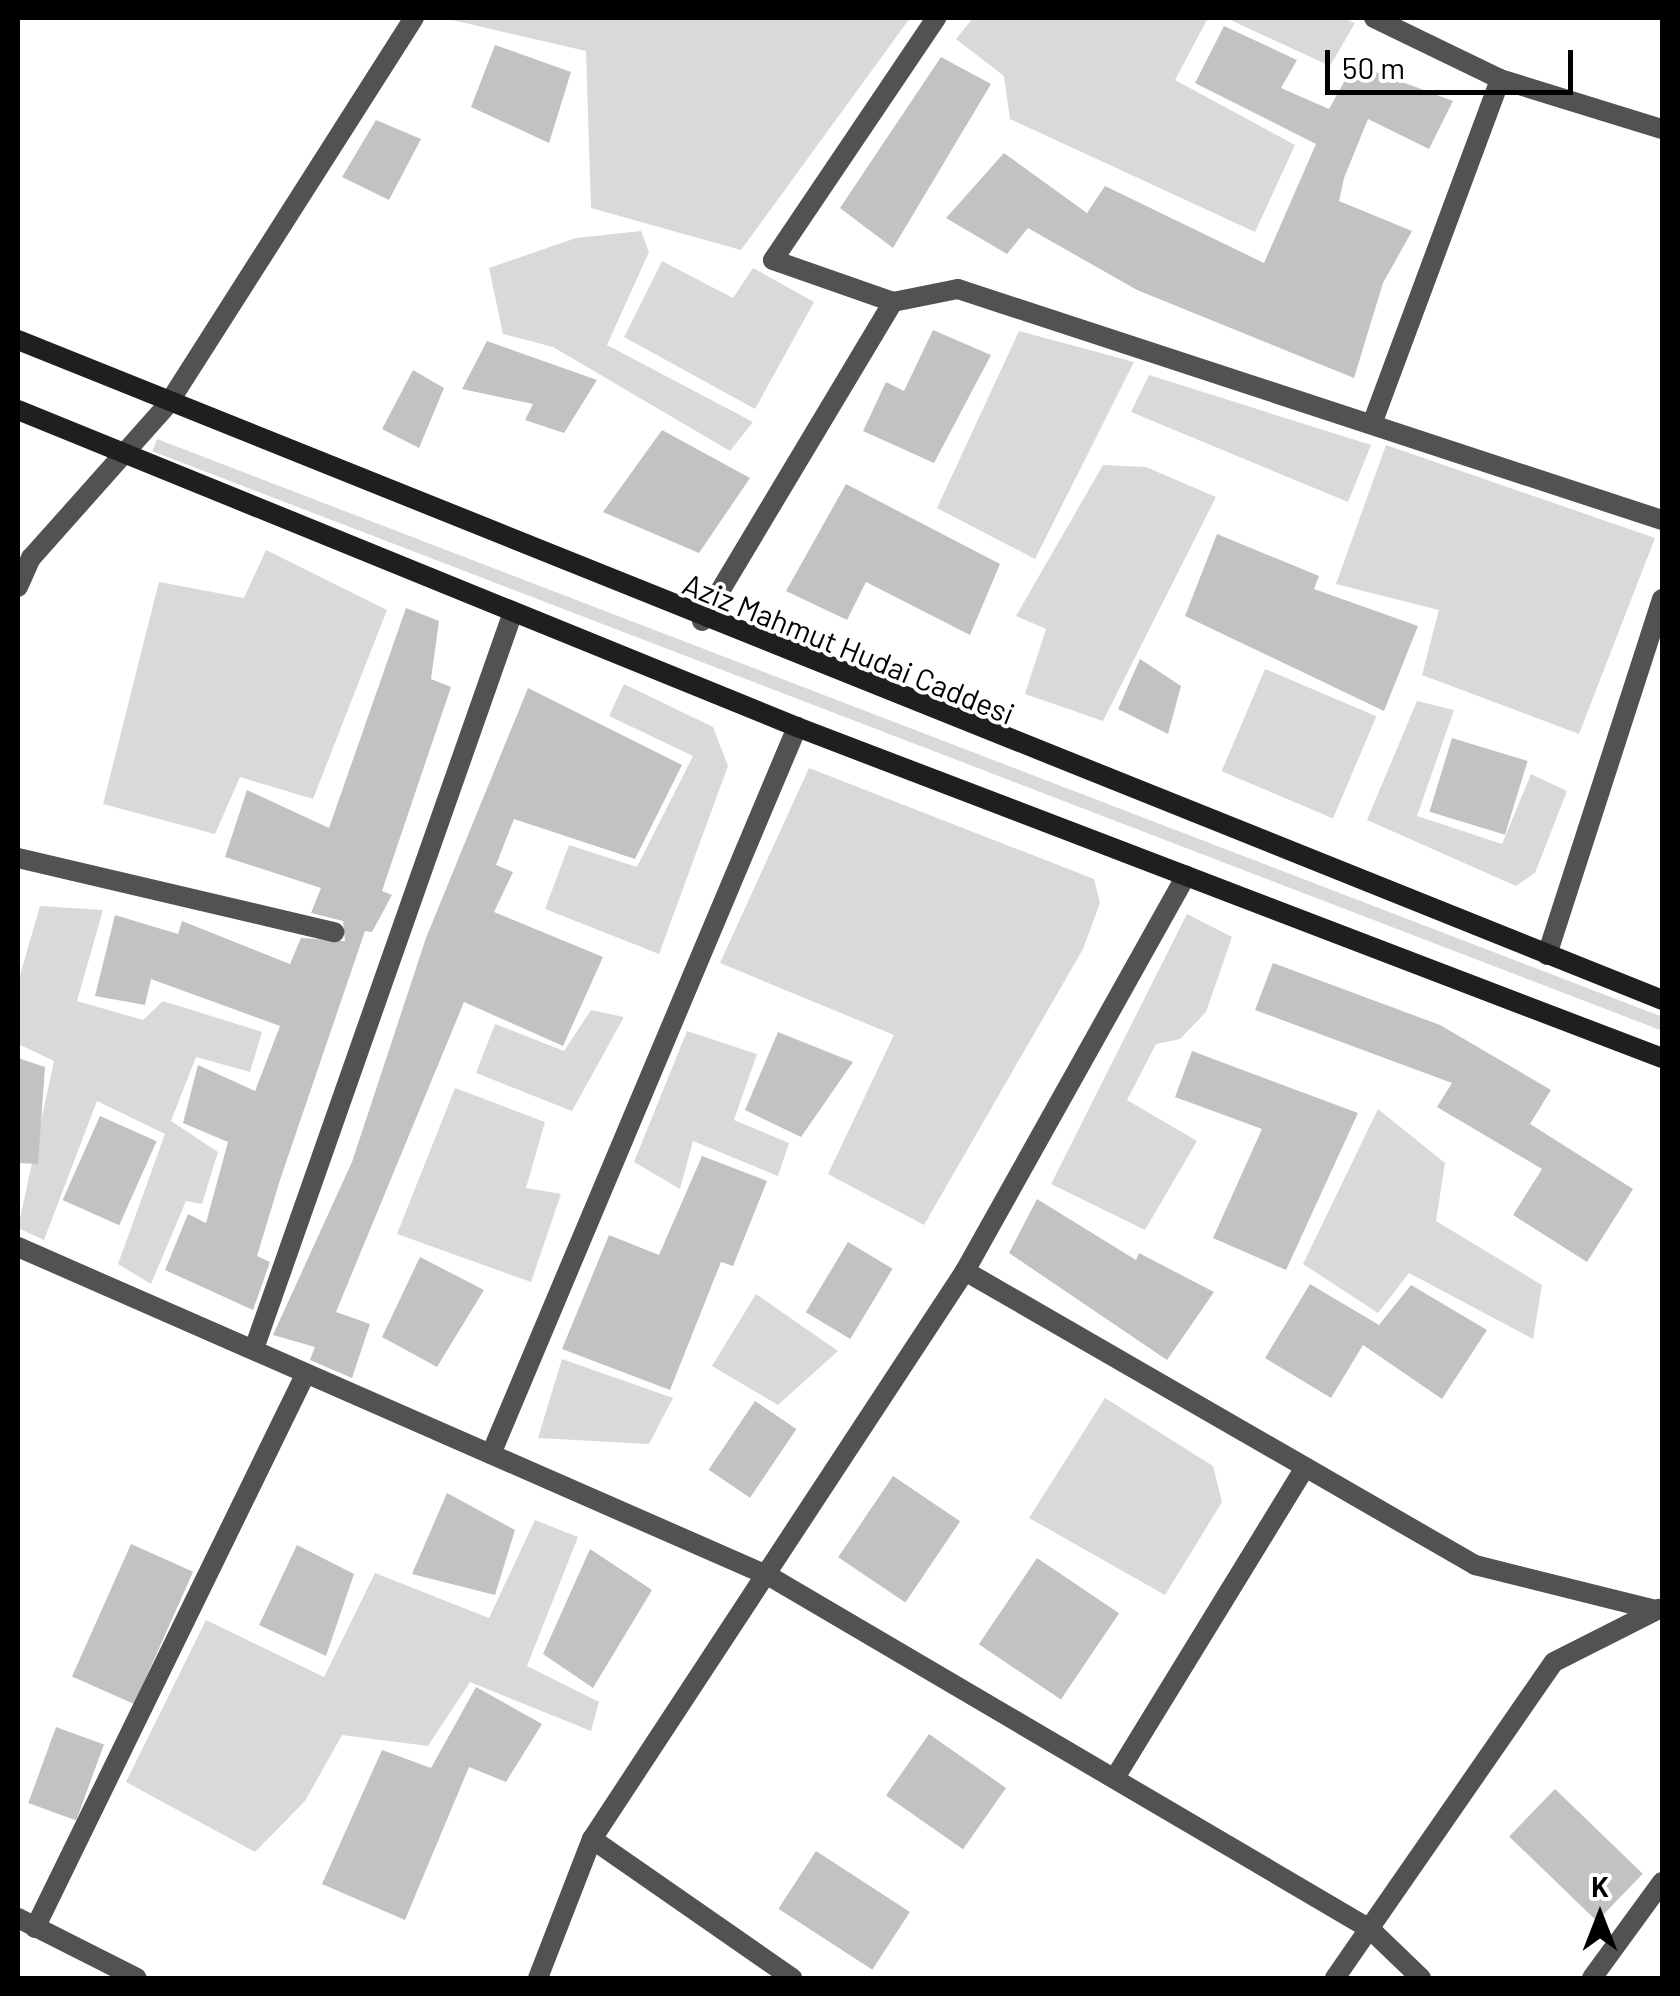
<!DOCTYPE html>
<style>
body{margin:0}
#map{position:relative;width:1680px;height:1996px;overflow:hidden;background:#fff;font-family:Barlow,sans-serif}
div>[style]{position:absolute}
.green>*{inset:0;background:#d9d9d9;transform-origin:0 0}
.building>*{inset:0;background:#c2c2c2;transform-origin:0 0}
.street>*{height:20px;margin:-10px;padding:0 10px;transform-origin:10px;border-radius:10px;background:#525252}
.secondary>*{height:20px;margin:-10px;padding:0 10px;transform-origin:10px;border-radius:10px;background:#1f1f1f}
span{translate:-50% -50%;white-space:nowrap;text-align:center;line-height:1.15;-webkit-text-stroke:8px #fff;paint-order:stroke}
.street-label{font-size:30px;color:#000}
.frame{position:absolute;inset:0;border:20px solid #000;pointer-events:none}
.north{position:absolute;left:1550px;top:1866px;width:100px;height:100px;-webkit-text-stroke:8px #fff;paint-order:stroke;rotate:0deg;font-size:28px;font-weight:700;line-height:40px;text-align:center;color:#000}
.north::after{content:'';display:block;margin:auto;width:35px;height:45px;background:#000;clip-path:polygon(50% 0,100% 100%,50% 72%,0 100%)}
.scale{position:absolute;left:1325px;top:50px;width:248px;height:45px;box-sizing:border-box;border:5px solid #000;border-top:0;padding-left:12px;font-size:30px;line-height:35px;white-space:nowrap;color:#000;-webkit-text-stroke:8px #fff;paint-order:stroke}
</style>
<div id="map">
<div class="green">
<i style="clip-path:polygon(910px 18px,741px 250px,591px 208px,586px 51px,448px 19px)"></i>
<i style="clip-path:polygon(973px 18px,1208px 18px,1175px 80px,1295px 145px,1255px 232px,1010px 119px,1004px 76px,956px 39px)"></i>
<i style="clip-path:polygon(1226px 18px,1343px 18px,1355px 23px,1330px 66px)"></i>
<i style="clip-path:polygon(641px 231px,649px 252px,607px 345px,753px 422px,730px 451px,553px 347px,503px 334px,489px 268px,576px 238px)"></i>
<i style="clip-path:polygon(662px 261px,733px 298px,753px 268px,814px 302px,755px 409px,624px 337px)"></i>
<i style="clip-path:polygon(1019px 331px,1134px 362px,1035px 559px,937px 508px)"></i>
<i style="clip-path:polygon(1149px 375px,1371px 445px,1348px 502px,1131px 412px)"></i>
<i style="left:157px;top:439px;width:1615px;height:13px;rotate:21deg"></i>
<i style="clip-path:polygon(1386px 445px,1655px 538px,1579px 734px,1422px 675px,1439px 610px,1336px 584px)"></i>
<i style="clip-path:polygon(1103px 465px,1146px 467px,1216px 497px,1103px 721px,1025px 694px,1046px 629px,1016px 616px)"></i>
<i style="clip-path:polygon(266px 550px,387px 610px,313px 799px,240px 777px,215px 834px,103px 804px,159px 582px,244px 598px)"></i>
<i style="left:1265px;top:669px;width:121px;height:111px;rotate:23deg"></i>
<i style="clip-path:polygon(624px 684px,713px 727px,728px 766px,659px 954px,545px 909px,569px 845px,637px 867px,693px 756px,609px 716px)"></i>
<i style="clip-path:polygon(1417px 701px,1454px 710px,1417px 816px,1502px 844px,1531px 774px,1567px 791px,1535px 873px,1516px 886px,1367px 820px)"></i>
<i style="clip-path:polygon(809px 768px,1094px 879px,1100px 903px,1083px 949px,924px 1225px,828px 1174px,894px 1035px,720px 963px)"></i>
<i style="clip-path:polygon(40px 906px,103px 910px,77px 1001px,143px 1020px,163px 1001px,262px 1032px,250px 1072px,196px 1057px,171px 1121px,218px 1152px,202px 1204px,186px 1201px,151px 1284px,118px 1264px,165px 1134px,97px 1101px,44px 1240px,18px 1228px,54px 1061px,18px 1044px,18px 982px)"></i>
<i style="clip-path:polygon(1187px 914px,1232px 937px,1206px 1012px,1180px 1039px,1156px 1044px,1127px 1100px,1197px 1141px,1145px 1230px,1051px 1184px)"></i>
<i style="clip-path:polygon(591px 1010px,624px 1017px,572px 1111px,476px 1073px,495px 1024px,564px 1051px)"></i>
<i style="clip-path:polygon(687px 1031px,757px 1054px,734px 1120px,789px 1143px,778px 1176px,693px 1141px,680px 1189px,634px 1162px)"></i>
<i style="clip-path:polygon(455px 1088px,545px 1122px,526px 1188px,561px 1194px,531px 1282px,397px 1234px)"></i>
<i style="clip-path:polygon(1378px 1109px,1445px 1163px,1436px 1221px,1542px 1285px,1533px 1339px,1409px 1273px,1378px 1313px,1303px 1264px)"></i>
<i style="clip-path:polygon(756px 1294px,838px 1351px,778px 1405px,712px 1366px)"></i>
<i style="clip-path:polygon(562px 1359px,673px 1398px,649px 1444px,538px 1438px)"></i>
<i style="clip-path:polygon(1105px 1398px,1213px 1466px,1222px 1502px,1165px 1595px,1029px 1518px)"></i>
<i style="clip-path:polygon(535px 1520px,578px 1537px,527px 1666px,599px 1702px,591px 1731px,470px 1682px,428px 1746px,342px 1735px,305px 1801px,255px 1852px,126px 1782px,206px 1620px,324px 1677px,375px 1573px,489px 1618px)"></i>
</div>
<div class="building">
<i style="clip-path:polygon(1224px 26px,1297px 60px,1281px 88px,1329px 109px,1354px 64px,1453px 101px,1429px 149px,1368px 119px,1344px 178px,1339px 201px,1412px 231px,1383px 283px,1354px 378px,1137px 290px,1028px 228px,1007px 254px,946px 218px,1004px 153px,1087px 213px,1105px 186px,1264px 263px,1316px 144px,1195px 83px)"></i>
<i style="clip-path:polygon(495px 45px,571px 72px,549px 143px,471px 107px)"></i>
<i style="clip-path:polygon(941px 57px,991px 84px,893px 248px,840px 208px)"></i>
<i style="clip-path:polygon(376px 120px,421px 139px,389px 200px,342px 177px)"></i>
<i style="clip-path:polygon(933px 330px,991px 355px,934px 463px,863px 431px,886px 382px,904px 391px)"></i>
<i style="clip-path:polygon(487px 341px,597px 380px,564px 433px,525px 420px,533px 404px,462px 389px)"></i>
<i style="clip-path:polygon(413px 370px,444px 388px,419px 448px,382px 429px)"></i>
<i style="clip-path:polygon(662px 430px,750px 478px,699px 553px,603px 512px)"></i>
<i style="clip-path:polygon(846px 484px,1000px 564px,970px 635px,866px 582px,847px 620px,786px 591px)"></i>
<i style="clip-path:polygon(1217px 534px,1319px 576px,1314px 589px,1418px 626px,1384px 711px,1185px 616px)"></i>
<i style="clip-path:polygon(406px 608px,439px 621px,431px 679px,451px 687px,382px 891px,392px 895px,372px 932px,365px 931px,280px 1180px,257px 1256px,270px 1262px,253px 1310px,165px 1270px,188px 1214px,206px 1223px,228px 1142px,183px 1123px,198px 1065px,255px 1091px,280px 1026px,151px 979px,145px 1005px,95px 996px,115px 915px,178px 934px,182px 921px,290px 964px,301px 938px,345px 941px,343px 921px,311px 913px,321px 888px,225px 857px,247px 790px,329px 828px)"></i>
<i style="clip-path:polygon(1140px 659px,1181px 686px,1168px 734px,1118px 709px)"></i>
<i style="clip-path:polygon(528px 688px,682px 765px,635px 859px,514px 819px,496px 865px,513px 872px,494px 912px,603px 957px,563px 1046px,464px 1002px,336px 1312px,370px 1324px,352px 1378px,310px 1360px,315px 1347px,273px 1335px,352px 1162px,426px 938px)"></i>
<i style="left:1452px;top:738px;width:79px;height:77px;rotate:17deg"></i>
<i style="clip-path:polygon(1273px 963px,1440px 1025px,1551px 1090px,1530px 1124px,1633px 1189px,1587px 1262px,1513px 1215px,1542px 1169px,1437px 1107px,1452px 1083px,1255px 1010px)"></i>
<i style="clip-path:polygon(778px 1032px,853px 1062px,801px 1137px,745px 1110px)"></i>
<i style="clip-path:polygon(1192px 1051px,1358px 1113px,1286px 1270px,1213px 1238px,1262px 1129px,1175px 1097px)"></i>
<i style="clip-path:polygon(18px 1058px,45px 1067px,38px 1164px,18px 1163px)"></i>
<i style="left:100px;top:1116px;width:62px;height:92px;rotate:24deg"></i>
<i style="clip-path:polygon(702px 1156px,767px 1181px,733px 1266px,721px 1262px,670px 1390px,562px 1349px,609px 1235px,659px 1255px)"></i>
<i style="clip-path:polygon(1037px 1199px,1136px 1260px,1139px 1253px,1214px 1292px,1167px 1360px,1009px 1253px)"></i>
<i style="left:848px;top:1242px;width:52px;height:82px;rotate:31deg"></i>
<i style="clip-path:polygon(420px 1257px,484px 1290px,437px 1367px,382px 1337px)"></i>
<i style="clip-path:polygon(1310px 1284px,1379px 1325px,1411px 1285px,1487px 1330px,1442px 1399px,1363px 1345px,1331px 1398px,1265px 1358px)"></i>
<i style="left:755px;top:1401px;width:50px;height:83px;rotate:34deg"></i>
<i style="left:893px;top:1476px;width:81px;height:98px;rotate:34deg"></i>
<i style="clip-path:polygon(447px 1493px,515px 1530px,495px 1595px,412px 1574px)"></i>
<i style="left:131px;top:1544px;width:68px;height:145px;rotate:24deg"></i>
<i style="clip-path:polygon(297px 1545px,354px 1574px,326px 1656px,259px 1625px)"></i>
<i style="clip-path:polygon(590px 1549px,652px 1590px,593px 1688px,543px 1654px)"></i>
<i style="left:1037px;top:1558px;width:99px;height:104px;rotate:34deg"></i>
<i style="clip-path:polygon(476px 1687px,542px 1724px,506px 1782px,469px 1767px,405px 1920px,322px 1884px,382px 1750px,431px 1768px)"></i>
<i style="left:56px;top:1727px;width:51px;height:81px;rotate:20deg"></i>
<i style="left:929px;top:1734px;width:94px;height:75px;rotate:35deg"></i>
<i style="left:1555px;top:1789px;width:122px;height:66px;rotate:44deg"></i>
<i style="left:816px;top:1851px;width:112px;height:69px;rotate:33deg"></i>
</div>
<div class="street">
<i style="left:1374px;top:18px;width:140px;rotate:25.8deg"></i>
<i style="left:1500px;top:79px;width:170px;rotate:17.2deg"></i>
<i style="left:893px;top:302px;width:66px;rotate:-11.3deg"></i>
<i style="left:958px;top:289px;width:741px;rotate:18.17deg"></i>
<i style="left:1372px;top:424px;width:368px;rotate:-69.6deg"></i>
<i style="left:18px;top:587px;width:32px;rotate:-66deg"></i>
<i style="left:31px;top:558px;width:206px;rotate:-48.3deg"></i>
<i style="left:168px;top:404px;width:458px;rotate:-57.5deg"></i>
<i style="left:702px;top:621px;width:372px;rotate:-59.1deg"></i>
<i style="left:893px;top:302px;width:127px;rotate:-160.7deg"></i>
<i style="left:773px;top:260px;width:292px;rotate:-56deg"></i>
<i style="left:18px;top:858px;width:325px;rotate:13.2deg"></i>
<i style="left:1547px;top:955px;width:374px;rotate:-72.1deg"></i>
<i style="left:18px;top:1247px;width:820px;rotate:23.66deg"></i>
<i style="left:769px;top:1576px;width:697px;rotate:30.43deg"></i>
<i style="left:1370px;top:1929px;width:71px;rotate:43.9deg"></i>
<i style="left:965px;top:1271px;width:453px;rotate:-60.8deg"></i>
<i style="left:255px;top:1346px;width:778px;rotate:-70.63deg"></i>
<i style="left:491px;top:1454px;width:789px;rotate:-67.17deg"></i>
<i style="left:1116px;top:1776px;width:362px;rotate:-58.5deg"></i>
<i style="left:592px;top:1839px;width:244px;rotate:34.8deg"></i>
<i style="left:18px;top:1918px;width:133px;rotate:26.8deg"></i>
<i style="left:35px;top:1928px;width:615px;rotate:-63.98deg"></i>
<i style="left:538px;top:1978px;width:149px;rotate:-68.8deg"></i>
<i style="left:592px;top:1839px;width:680px;rotate:-56.71deg"></i>
<i style="left:965px;top:1271px;width:589px;rotate:29.96deg"></i>
<i style="left:1475px;top:1565px;width:186px;rotate:14deg"></i>
<i style="left:1335px;top:1978px;width:384px;rotate:-55.3deg"></i>
<i style="left:1554px;top:1662px;width:118px;rotate:-26.8deg"></i>
<i style="left:1592px;top:1978px;width:119px;rotate:-53.9deg"></i>
</div>
<div class="secondary">
<i style="left:18px;top:340px;width:1772px;rotate:21.87deg"></i>
<i style="left:18px;top:410px;width:841px;rotate:22.14deg"></i>
<i style="left:797px;top:727px;width:926px;rotate:20.94deg"></i>
</div>
<div class="street-label">
<span style="left:849px;top:648px;rotate:22deg">Aziz Mahmut Hudai Caddesi</span>
</div>
<div class="frame"></div>
<div class="north">K</div>
<div class="scale">50 m</div>
</div>
